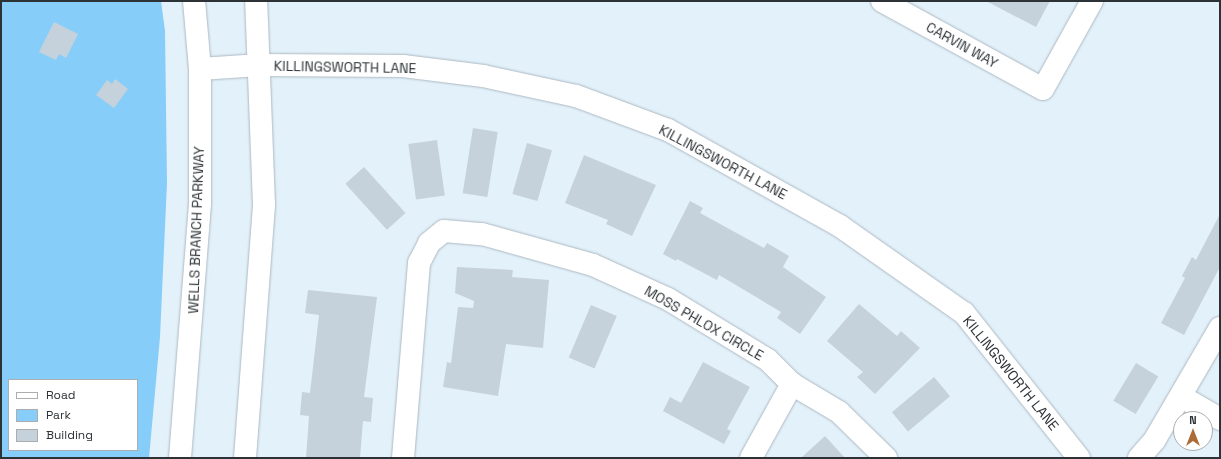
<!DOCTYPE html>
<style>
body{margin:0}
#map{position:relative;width:1221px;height:459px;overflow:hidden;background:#e3f1fa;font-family:"Space Grotesk",sans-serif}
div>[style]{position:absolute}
.green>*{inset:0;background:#87cdf9}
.building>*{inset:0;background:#c5d2db;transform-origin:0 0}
.roads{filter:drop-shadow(0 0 1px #acb9c2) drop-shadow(0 0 1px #acb9c2)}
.street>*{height:22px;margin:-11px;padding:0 11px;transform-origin:11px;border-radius:11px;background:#fff}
.secondary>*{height:22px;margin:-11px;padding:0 11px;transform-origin:11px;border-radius:11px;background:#fff}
span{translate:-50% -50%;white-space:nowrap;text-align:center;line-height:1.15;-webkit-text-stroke:4px #fff;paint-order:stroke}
.street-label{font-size:14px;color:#2c3235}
.frame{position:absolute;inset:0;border:2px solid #2c3235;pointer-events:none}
.legend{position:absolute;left:8px;top:379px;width:130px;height:72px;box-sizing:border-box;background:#fff;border:1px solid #abadae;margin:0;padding:5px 7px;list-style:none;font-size:12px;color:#2c3235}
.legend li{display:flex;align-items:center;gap:8px;height:20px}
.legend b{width:20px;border:1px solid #abadae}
.north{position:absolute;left:1173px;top:411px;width:40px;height:40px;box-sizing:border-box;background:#fff;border:1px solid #abadae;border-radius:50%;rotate:0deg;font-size:11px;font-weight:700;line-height:16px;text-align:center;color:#2c3235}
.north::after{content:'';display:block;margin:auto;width:14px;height:18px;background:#ac6b36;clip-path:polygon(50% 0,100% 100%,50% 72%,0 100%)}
</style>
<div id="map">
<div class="green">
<i style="clip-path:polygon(evenodd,1px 1px,161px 1px,165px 31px,167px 183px,160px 337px,149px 458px,1px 458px,1px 1px,9px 380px,137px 380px,137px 450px,9px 450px,9px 380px)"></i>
</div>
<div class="building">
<i style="clip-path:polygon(986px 1px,1050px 1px,1036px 27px)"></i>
<i style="clip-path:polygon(54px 22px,78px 34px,66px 58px,59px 54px,56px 60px,39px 52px)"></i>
<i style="clip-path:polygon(115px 79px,128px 89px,114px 108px,96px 95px,107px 80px,112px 84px)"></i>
<i style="left:473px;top:128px;width:25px;height:66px;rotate:9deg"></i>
<i style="left:437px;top:140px;width:56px;height:29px;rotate:82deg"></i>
<i style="left:527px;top:143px;width:26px;height:53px;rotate:16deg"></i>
<i style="clip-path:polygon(584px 155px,656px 185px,632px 236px,606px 224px,608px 220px,565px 203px)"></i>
<i style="left:364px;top:167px;width:62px;height:25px;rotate:48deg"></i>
<i style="clip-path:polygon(690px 201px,703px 208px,700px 213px,764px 248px,767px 243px,789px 256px,783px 267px,826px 297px,800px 334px,777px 318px,781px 312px,719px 275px,717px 280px,677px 259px,676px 261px,663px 254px)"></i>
<i style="clip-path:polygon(1220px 214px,1220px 267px,1184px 335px,1161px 323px,1185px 278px,1182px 276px,1192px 257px,1196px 260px)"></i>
<i style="clip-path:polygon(457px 267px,513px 270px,512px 277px,549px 280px,543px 348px,506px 344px,498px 396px,443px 387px,447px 362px,451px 363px,458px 307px,473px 308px,474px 301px,455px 293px)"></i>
<i style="clip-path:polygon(308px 290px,377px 297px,364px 397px,373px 398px,371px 422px,363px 421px,360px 458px,306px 458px,309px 416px,300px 415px,302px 392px,310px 393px,319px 315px,305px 313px)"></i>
<i style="clip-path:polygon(859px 304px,897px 336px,901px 331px,920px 348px,875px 394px,857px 377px,863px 372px,827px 341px)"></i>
<i style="left:591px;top:305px;width:28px;height:57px;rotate:23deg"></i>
<i style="clip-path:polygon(703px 362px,750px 387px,727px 429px,731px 431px,724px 444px,663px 411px,670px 397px,681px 403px)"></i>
<i style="left:1136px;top:363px;width:26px;height:44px;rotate:31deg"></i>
<i style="left:934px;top:377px;width:25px;height:55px;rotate:50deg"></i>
<i style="clip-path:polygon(825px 436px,845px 458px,801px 458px)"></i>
</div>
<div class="roads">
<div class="street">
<i style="left:882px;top:1px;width:183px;rotate:28.7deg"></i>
<i style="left:1043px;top:89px;width:101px;rotate:-60.9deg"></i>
<i style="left:1182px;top:397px;width:44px;rotate:30.1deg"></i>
<i style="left:403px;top:458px;width:196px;rotate:-85.3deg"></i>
<i style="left:419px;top:263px;width:22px;rotate:-63deg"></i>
<i style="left:429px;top:243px;width:19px;rotate:-39deg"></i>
<i style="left:444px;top:231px;width:38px;rotate:5deg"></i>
<i style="left:482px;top:234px;width:115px;rotate:15.6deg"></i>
<i style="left:593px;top:265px;width:82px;rotate:24.4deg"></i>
<i style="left:668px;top:299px;width:117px;rotate:31.4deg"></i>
<i style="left:768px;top:360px;width:34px;rotate:45deg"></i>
<i style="left:792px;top:384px;width:55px;rotate:30.8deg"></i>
<i style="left:839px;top:412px;width:66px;rotate:44.4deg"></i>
<i style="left:751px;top:458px;width:85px;rotate:-61deg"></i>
<i style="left:1139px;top:458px;width:23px;rotate:-49deg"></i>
<i style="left:1154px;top:441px;width:131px;rotate:-59.7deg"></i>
</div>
<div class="secondary">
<i style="left:200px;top:69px;width:60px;rotate:-3.8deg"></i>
<i style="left:260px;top:65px;width:143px;rotate:0.4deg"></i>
<i style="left:403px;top:66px;width:81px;rotate:7.1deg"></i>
<i style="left:483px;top:76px;width:95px;rotate:12.1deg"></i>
<i style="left:576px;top:96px;width:98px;rotate:20.3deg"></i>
<i style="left:668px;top:130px;width:197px;rotate:29.2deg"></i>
<i style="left:840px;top:226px;width:151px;rotate:35.1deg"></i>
<i style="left:964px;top:313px;width:185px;rotate:51.6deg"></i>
<i style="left:180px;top:458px;width:256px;rotate:-85.5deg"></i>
<i style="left:200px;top:203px;width:134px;rotate:-90deg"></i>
<i style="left:200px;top:69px;width:68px;rotate:-95deg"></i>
<i style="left:245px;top:458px;width:254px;rotate:-85.7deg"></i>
<i style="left:264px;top:205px;width:204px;rotate:-92.2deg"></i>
</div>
</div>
<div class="street-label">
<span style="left:962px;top:45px;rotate:29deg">CARVIN WAY</span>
<span style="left:345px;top:67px;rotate:1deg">KILLINGSWORTH LANE</span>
<span style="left:723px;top:162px;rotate:28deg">KILLINGSWORTH LANE</span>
<span style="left:196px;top:230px;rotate:-88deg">WELLS BRANCH PARKWAY</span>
<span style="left:704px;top:323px;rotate:30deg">MOSS PHLOX CIRCLE</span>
<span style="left:1011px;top:373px;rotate:51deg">KILLINGSWORTH LANE</span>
</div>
<div class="frame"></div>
<ul class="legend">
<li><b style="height:5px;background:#fff"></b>Road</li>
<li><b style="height:11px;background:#87cdf9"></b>Park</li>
<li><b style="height:11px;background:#c5d2db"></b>Building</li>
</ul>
<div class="north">N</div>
</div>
